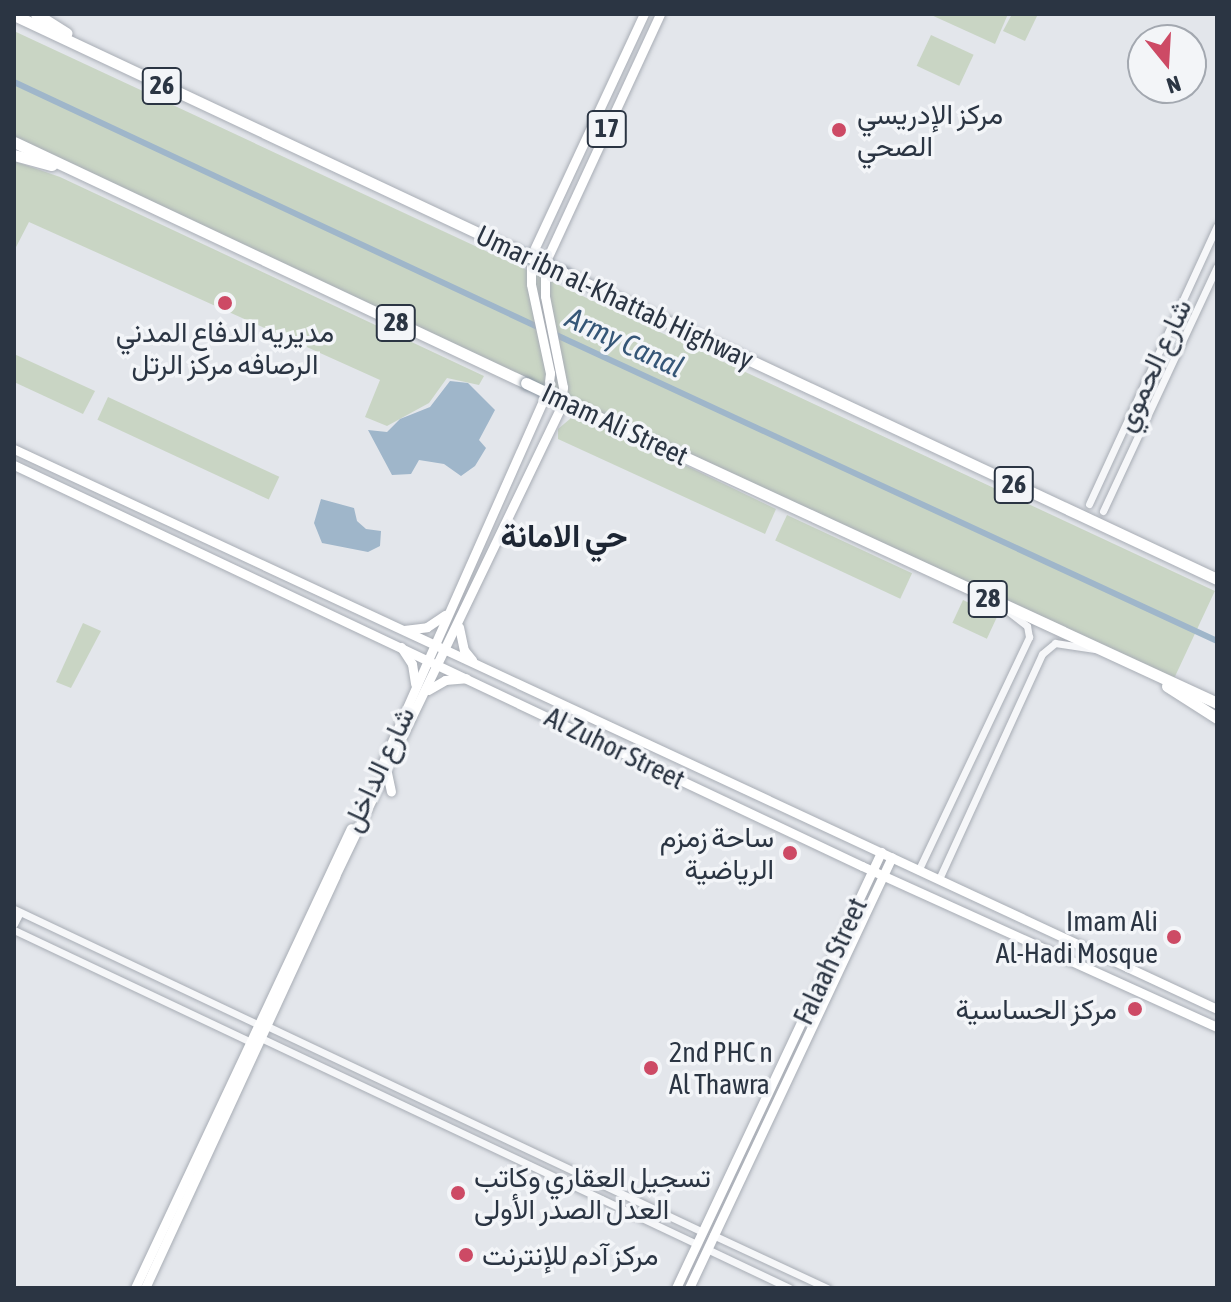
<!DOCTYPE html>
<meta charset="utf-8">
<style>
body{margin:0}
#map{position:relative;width:1231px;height:1302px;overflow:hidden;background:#e3e6eb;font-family:"Asap Condensed",Vazirmatn,sans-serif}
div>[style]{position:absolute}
.green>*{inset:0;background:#c9d5c4;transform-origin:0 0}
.water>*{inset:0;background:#9fb6ca}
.canal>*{height:6px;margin:-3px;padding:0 3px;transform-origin:3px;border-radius:3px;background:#9fb6ca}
.roads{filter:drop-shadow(0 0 2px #a8adb5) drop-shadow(0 0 2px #a8adb5)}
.minor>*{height:7px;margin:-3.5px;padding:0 3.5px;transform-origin:3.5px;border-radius:3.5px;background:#f6f7f9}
.major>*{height:9px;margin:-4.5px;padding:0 4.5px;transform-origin:4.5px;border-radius:4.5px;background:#fff}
.highway>*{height:11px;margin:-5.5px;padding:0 5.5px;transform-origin:5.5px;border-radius:5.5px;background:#fff}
.bridges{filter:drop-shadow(0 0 2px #8a95a1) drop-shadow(0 0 2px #8a95a1)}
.highway-bridge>*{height:11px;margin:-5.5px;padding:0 5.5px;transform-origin:5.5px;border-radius:5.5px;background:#fff}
.dots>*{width:22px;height:22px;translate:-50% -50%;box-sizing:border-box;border:4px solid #f3f5f8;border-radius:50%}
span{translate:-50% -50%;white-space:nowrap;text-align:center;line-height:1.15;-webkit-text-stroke:7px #f3f5f8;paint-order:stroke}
.shield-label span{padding:2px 6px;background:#f3f5f8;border:2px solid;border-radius:6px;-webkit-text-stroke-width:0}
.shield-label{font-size:26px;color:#2b3543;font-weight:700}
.poi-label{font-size:28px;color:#2b3543}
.left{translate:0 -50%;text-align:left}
.right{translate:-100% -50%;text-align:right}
.street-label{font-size:28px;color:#2b3543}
.water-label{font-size:30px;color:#355677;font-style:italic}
.quarter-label{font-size:32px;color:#1d2634;font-weight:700}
.frame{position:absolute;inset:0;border:16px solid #2b3543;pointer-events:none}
.north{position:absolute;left:1127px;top:24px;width:80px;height:80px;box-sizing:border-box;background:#f3f5f8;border:2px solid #a3a8b0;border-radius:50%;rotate:162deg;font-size:22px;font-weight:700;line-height:32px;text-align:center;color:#2b3543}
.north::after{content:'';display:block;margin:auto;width:28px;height:36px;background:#cd4a65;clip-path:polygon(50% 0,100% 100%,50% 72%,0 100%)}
</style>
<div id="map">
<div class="green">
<i style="clip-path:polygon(929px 14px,1008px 14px,995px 44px)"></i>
<i style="clip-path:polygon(1012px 14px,1038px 14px,1025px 41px,1003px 31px)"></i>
<i style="left:14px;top:31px;width:1325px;height:104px;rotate:25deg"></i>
<i style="left:931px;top:35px;width:47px;height:34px;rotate:25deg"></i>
<i style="clip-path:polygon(14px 161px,60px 177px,484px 376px,479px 385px,447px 378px,429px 403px,387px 426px,365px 417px,380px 380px,29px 222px,14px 251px)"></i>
<i style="clip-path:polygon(14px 354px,95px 391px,83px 414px,14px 382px)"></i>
<i style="left:108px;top:397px;width:189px;height:25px;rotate:25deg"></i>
<i style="clip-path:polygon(577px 413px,776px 509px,765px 534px,558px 439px,558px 429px)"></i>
<i style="left:787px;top:515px;width:138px;height:28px;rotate:25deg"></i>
<i style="left:963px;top:600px;width:38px;height:25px;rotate:25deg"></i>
<i style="clip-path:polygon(83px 623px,101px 631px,71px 688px,56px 682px)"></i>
</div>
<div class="water">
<i style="clip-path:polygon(450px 381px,468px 383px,495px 410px,479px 440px,486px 448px,475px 466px,461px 476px,444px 464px,419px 460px,411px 474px,392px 475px,368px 430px,387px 432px,400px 419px,430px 407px)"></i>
<i style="clip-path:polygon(321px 499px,354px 508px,357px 521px,366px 529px,381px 531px,380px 546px,368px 552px,322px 543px,314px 523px)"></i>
</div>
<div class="canal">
<i style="left:14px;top:82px;width:583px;rotate:25.07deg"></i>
<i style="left:552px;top:333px;width:733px;rotate:24.85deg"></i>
</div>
<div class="roads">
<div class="minor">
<i style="left:1089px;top:504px;width:306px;rotate:-65.3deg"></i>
<i style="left:1103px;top:511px;width:270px;rotate:-65deg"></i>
<i style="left:919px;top:869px;width:257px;rotate:-64.6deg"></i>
<i style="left:1029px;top:637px;width:11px;rotate:-100deg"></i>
<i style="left:1027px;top:626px;width:31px;rotate:-142deg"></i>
<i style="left:939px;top:879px;width:247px;rotate:-65.4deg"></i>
<i style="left:1042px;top:654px;width:17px;rotate:-40deg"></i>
<i style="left:1055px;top:643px;width:40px;rotate:8.5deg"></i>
<i style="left:14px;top:909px;width:271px;rotate:25.3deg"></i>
<i style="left:14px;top:924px;width:13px;rotate:-63deg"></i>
<i style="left:14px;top:930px;width:262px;rotate:25.3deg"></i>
<i style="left:267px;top:1026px;width:482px;rotate:25.3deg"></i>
<i style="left:261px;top:1038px;width:481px;rotate:25.3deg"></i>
<i style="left:713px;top:1235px;width:126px;rotate:24.9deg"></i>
<i style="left:707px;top:1249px;width:91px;rotate:25.4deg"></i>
</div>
<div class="major">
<i style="left:14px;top:449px;width:1327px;rotate:24.96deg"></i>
<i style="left:14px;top:465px;width:938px;rotate:25.31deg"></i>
<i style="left:862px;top:866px;width:390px;rotate:24.4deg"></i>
<i style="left:459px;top:627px;width:24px;rotate:78deg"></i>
<i style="left:464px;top:650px;width:13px;rotate:51deg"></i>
<i style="left:404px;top:630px;width:23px;rotate:-7deg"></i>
<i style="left:427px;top:627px;width:22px;rotate:-34deg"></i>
<i style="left:401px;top:647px;width:20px;rotate:57deg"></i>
<i style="left:412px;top:664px;width:20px;rotate:81deg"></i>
<i style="left:428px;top:690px;width:20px;rotate:-30deg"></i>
<i style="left:445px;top:680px;width:21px;rotate:-5deg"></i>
<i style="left:382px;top:764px;width:409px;rotate:-66.1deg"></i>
<i style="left:548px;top:390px;width:17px;rotate:-83deg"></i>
<i style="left:550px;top:373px;width:91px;rotate:-102.1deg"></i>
<i style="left:531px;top:284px;width:28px;rotate:-90deg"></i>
<i style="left:531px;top:256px;width:267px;rotate:-65deg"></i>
<i style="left:386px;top:768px;width:24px;rotate:78deg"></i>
<i style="left:135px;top:1288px;width:508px;rotate:-64.85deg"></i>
<i style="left:145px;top:1288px;width:454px;rotate:-65.2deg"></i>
<i style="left:335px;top:876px;width:518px;rotate:-64.28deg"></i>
<i style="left:560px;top:409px;width:22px;rotate:-82deg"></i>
<i style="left:563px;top:387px;width:93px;rotate:-101.2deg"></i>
<i style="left:545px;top:296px;width:33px;rotate:-90deg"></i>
<i style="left:545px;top:263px;width:274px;rotate:-65.2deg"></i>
<i style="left:676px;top:1288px;width:482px;rotate:-64.8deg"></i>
<i style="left:689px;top:1288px;width:476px;rotate:-64.8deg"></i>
</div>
<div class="highway">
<i style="left:36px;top:14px;width:36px;rotate:32deg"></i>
<i style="left:14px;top:15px;width:552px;rotate:25.17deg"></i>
<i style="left:14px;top:142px;width:566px;rotate:25.21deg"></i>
<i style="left:14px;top:155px;width:39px;rotate:15deg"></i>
<i style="left:564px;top:273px;width:721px;rotate:25.11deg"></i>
<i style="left:583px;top:410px;width:698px;rotate:24.8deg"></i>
<i style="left:1167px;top:686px;width:59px;rotate:32.6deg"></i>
</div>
</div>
<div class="bridges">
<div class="highway-bridge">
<i style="left:514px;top:250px;width:55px;rotate:24.7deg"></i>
<i style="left:526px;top:383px;width:63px;rotate:25.3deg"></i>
</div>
</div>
<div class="dots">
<i style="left:839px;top:130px;background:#cd4a65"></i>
<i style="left:225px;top:303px;background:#cd4a65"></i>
<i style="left:790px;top:853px;background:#cd4a65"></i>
<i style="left:1174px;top:937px;background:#cd4a65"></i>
<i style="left:1135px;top:1009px;background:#cd4a65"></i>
<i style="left:651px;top:1068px;background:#cd4a65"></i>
<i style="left:458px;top:1193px;background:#cd4a65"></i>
<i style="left:466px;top:1255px;background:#cd4a65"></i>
</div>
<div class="shield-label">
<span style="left:162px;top:86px">26</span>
<span style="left:607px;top:129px">17</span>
<span style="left:396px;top:323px">28</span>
<span style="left:1014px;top:485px">26</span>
<span style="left:988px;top:599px">28</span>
</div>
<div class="poi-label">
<span class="left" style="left:857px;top:130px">مركز الإدريسي<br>الصحي</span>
<span style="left:225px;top:348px">مديريه الدفاع المدني<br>الرصافه مركز الرتل</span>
<span class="right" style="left:774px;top:853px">ساحة زمزم<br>الرياضية</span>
<span class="right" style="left:1158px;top:937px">Imam Ali<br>Al-Hadi Mosque</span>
<span class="right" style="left:1117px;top:1009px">مركز الحساسية</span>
<span class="left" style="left:669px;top:1068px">2nd PHC n<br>Al Thawra</span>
<span class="left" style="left:474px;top:1193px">تسجيل العقاري وكاتب<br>العدل الصدر الأولى</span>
<span class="left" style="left:482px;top:1255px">مركز آدم للإنترنت</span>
</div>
<div class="street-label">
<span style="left:615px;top:297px;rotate:25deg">Umar ibn al-Khattab Highway</span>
<span style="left:1153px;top:365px;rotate:-65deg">شارع الحموي</span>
<span style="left:615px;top:424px;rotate:25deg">Imam Ali Street</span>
<span style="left:615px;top:748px;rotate:26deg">Al Zuhor Street</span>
<span style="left:378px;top:769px;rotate:-65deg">شارع الداخل</span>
<span style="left:830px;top:961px;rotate:-65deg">Falaah Street</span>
</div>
<div class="water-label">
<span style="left:625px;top:342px;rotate:25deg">Army Canal</span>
</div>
<div class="quarter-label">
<span style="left:564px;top:536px">حي الامانة</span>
</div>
<div class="frame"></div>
<div class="north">N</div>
</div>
